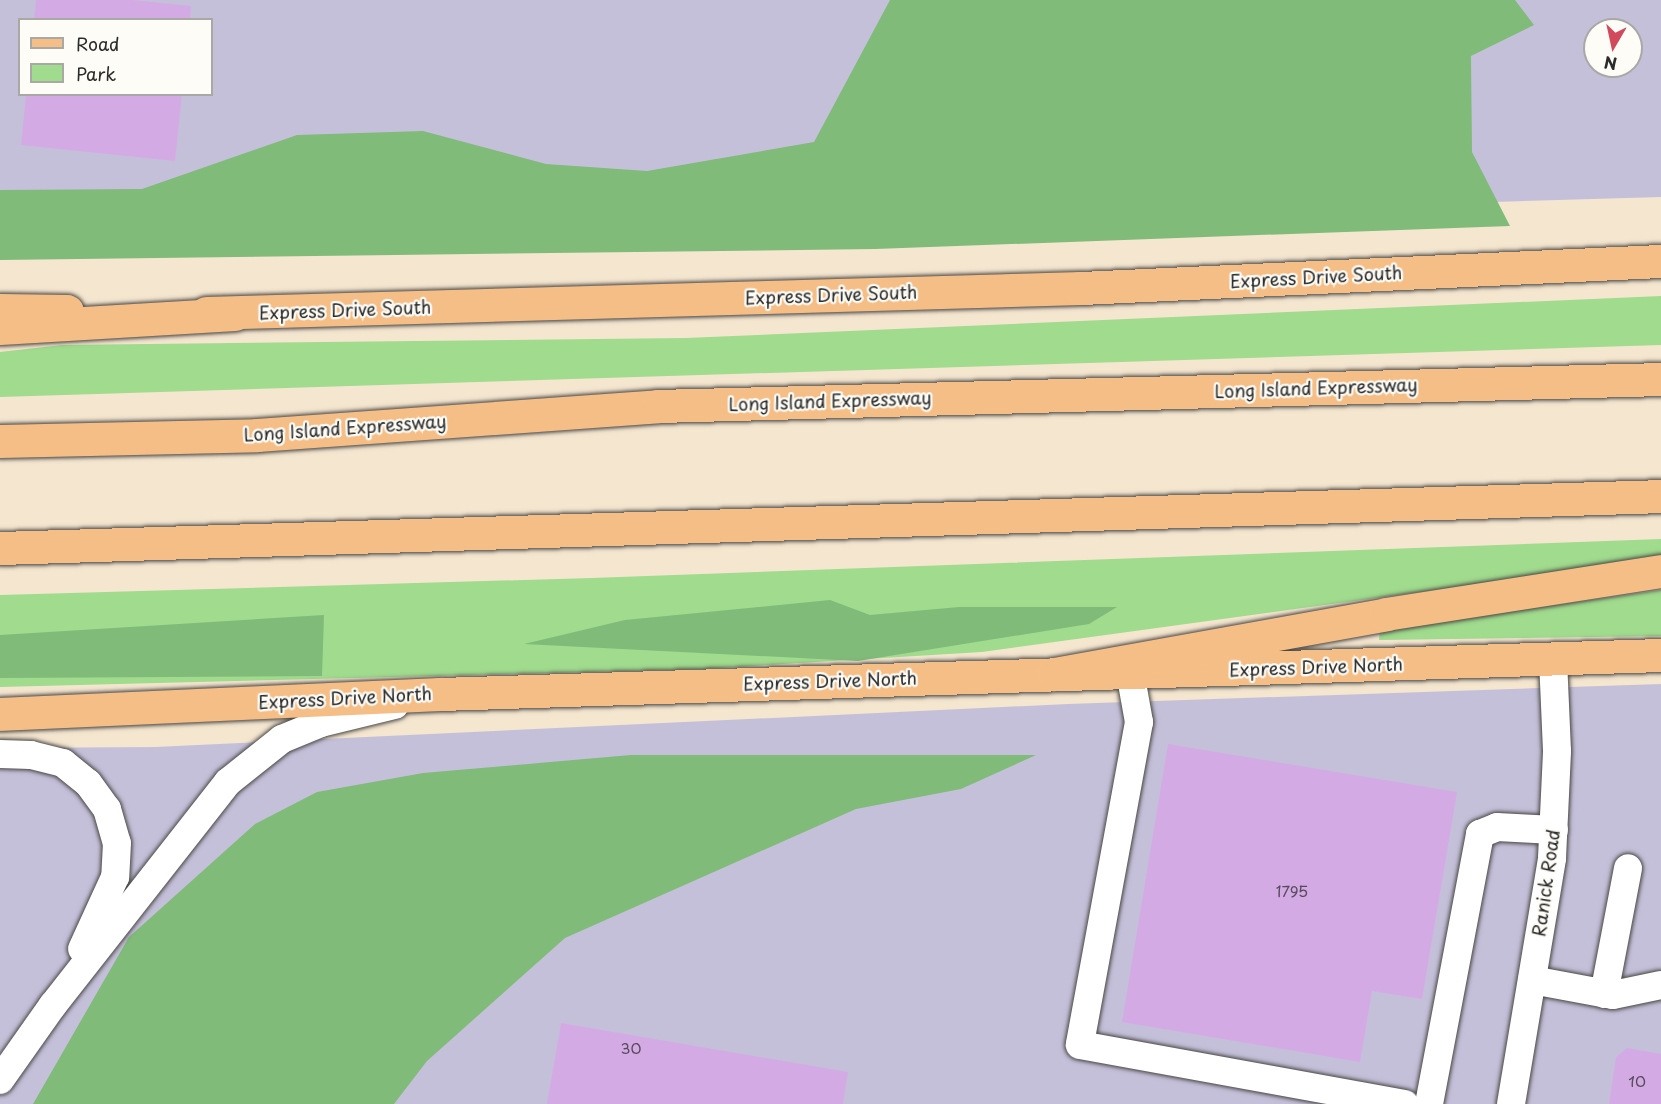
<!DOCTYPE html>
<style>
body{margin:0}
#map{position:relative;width:1661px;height:1104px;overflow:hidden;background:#f5e6d0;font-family:"Playpen Sans",sans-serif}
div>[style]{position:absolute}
.industrial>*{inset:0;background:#c5c0da}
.green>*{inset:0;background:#a0db8e}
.forest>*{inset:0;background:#80bb79}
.building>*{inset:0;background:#d4aae5}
.roads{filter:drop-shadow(0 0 2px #494744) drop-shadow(0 0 2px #494744)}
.minor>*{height:28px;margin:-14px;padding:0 14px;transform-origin:14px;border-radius:14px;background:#fff}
.major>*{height:33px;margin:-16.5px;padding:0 16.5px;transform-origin:16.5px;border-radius:16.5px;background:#f6be87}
.highway>*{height:33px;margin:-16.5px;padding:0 16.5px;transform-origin:16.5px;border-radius:16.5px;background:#f6be87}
span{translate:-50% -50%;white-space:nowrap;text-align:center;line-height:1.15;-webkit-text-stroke:4.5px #fdfcf7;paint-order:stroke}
.number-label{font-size:15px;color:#554b5a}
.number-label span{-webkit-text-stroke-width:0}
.street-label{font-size:18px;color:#2b2b2b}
.legend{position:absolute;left:18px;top:18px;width:195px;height:78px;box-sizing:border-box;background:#fdfcf7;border:2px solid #a9a8a5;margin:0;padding:8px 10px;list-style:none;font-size:18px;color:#2b2b2b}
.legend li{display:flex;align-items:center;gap:12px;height:30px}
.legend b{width:30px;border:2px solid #a9a8a5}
.north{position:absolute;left:1583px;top:18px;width:60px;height:60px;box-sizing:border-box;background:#fdfcf7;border:2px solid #a9a8a5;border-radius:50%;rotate:189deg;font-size:16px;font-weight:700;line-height:24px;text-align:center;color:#2b2b2b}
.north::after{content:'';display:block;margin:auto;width:21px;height:27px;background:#d1495b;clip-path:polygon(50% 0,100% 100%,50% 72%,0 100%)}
</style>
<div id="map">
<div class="industrial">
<i style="clip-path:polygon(evenodd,0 0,1661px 0,1661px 197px,0 247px,0 0,20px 20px,212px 20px,212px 94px,20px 94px,20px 20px,0 0,1595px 30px,1631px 30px,1631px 66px,1595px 66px,1595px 30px)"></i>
<i style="clip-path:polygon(1661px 684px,1661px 1104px,0 1104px,0 748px,155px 747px,1068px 704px)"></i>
</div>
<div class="green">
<i style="clip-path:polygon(1661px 296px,1661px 345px,0 397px,0 352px,62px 345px,686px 338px)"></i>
<i style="clip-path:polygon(1661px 539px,1661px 559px,982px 652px,702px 669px,0 687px,0 595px,592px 578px)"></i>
<i style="clip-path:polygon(1661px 590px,1661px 636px,1379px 640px,1380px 630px)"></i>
</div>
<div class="forest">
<i style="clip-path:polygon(890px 0,1515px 0,1534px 25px,1471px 56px,1472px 152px,1510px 226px,875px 249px,0 260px,0 190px,142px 189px,297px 135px,423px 131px,546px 164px,647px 171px,814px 142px)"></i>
<i style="clip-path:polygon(830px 600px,870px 615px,959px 607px,1117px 607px,1089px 624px,858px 661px,524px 644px,625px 620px)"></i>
<i style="clip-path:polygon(324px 615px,322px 676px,0 678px,0 635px)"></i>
<i style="clip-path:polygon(631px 755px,1036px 755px,961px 789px,856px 809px,565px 938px,427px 1061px,394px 1104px,33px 1104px,129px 937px,255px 824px,317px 792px,423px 773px)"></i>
</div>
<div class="building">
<i style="clip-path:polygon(36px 0,133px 0,191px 6px,190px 20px,34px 20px)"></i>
<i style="clip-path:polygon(26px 94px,182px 94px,175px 161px,21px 145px)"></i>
<i style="clip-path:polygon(1168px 744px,1457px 792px,1422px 999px,1372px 991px,1360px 1062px,1122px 1022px)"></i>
<i style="clip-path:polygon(561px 1023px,848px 1072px,843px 1104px,547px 1104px)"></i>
<i style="clip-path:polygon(1627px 1048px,1661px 1054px,1661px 1104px,1609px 1104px,1616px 1057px)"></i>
</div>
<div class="roads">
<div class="minor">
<i style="left:1130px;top:672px;width:51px;rotate:79.8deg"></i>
<i style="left:1139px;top:722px;width:328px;rotate:100.4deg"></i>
<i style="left:1080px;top:1045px;width:330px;rotate:10.3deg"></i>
<i style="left:0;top:754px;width:31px;rotate:2deg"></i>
<i style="left:31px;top:755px;width:33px;rotate:14deg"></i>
<i style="left:63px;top:763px;width:32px;rotate:39deg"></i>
<i style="left:88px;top:783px;width:32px;rotate:54deg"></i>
<i style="left:107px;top:809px;width:35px;rotate:74deg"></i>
<i style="left:117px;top:843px;width:34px;rotate:93deg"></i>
<i style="left:115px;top:877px;width:79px;rotate:114.6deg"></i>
<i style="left:1532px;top:980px;width:82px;rotate:10.5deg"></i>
<i style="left:1613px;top:995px;width:49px;rotate:-11.8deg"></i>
<i style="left:1604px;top:994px;width:128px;rotate:-79.2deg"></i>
<i style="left:0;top:1080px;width:92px;rotate:-54.8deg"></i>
<i style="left:53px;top:1005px;width:283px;rotate:-51.9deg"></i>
<i style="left:228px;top:782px;width:69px;rotate:-38.5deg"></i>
<i style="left:282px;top:739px;width:42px;rotate:-22.3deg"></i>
<i style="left:321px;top:723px;width:76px;rotate:-13.7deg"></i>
<i style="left:1429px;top:1104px;width:275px;rotate:-79.3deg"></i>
<i style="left:1480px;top:834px;width:18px;rotate:-22deg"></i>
<i style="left:1497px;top:827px;width:57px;rotate:3deg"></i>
<i style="left:1511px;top:1104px;width:249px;rotate:-80.5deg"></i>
<i style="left:1552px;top:858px;width:107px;rotate:-87.3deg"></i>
<i style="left:1557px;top:751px;width:91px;rotate:-92.5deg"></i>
</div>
<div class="major">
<i style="left:0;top:310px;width:67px;rotate:0.9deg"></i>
<i style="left:206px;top:313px;width:875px;rotate:-1.64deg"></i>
<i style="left:1081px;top:288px;width:581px;rotate:-2.67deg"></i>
<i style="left:0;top:714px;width:440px;rotate:-2.6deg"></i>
<i style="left:440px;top:694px;width:1222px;rotate:-1.83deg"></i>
</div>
<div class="highway">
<i style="left:0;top:328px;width:235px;rotate:-3.4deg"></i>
<i style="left:0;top:441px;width:257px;rotate:-1.3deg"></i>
<i style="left:257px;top:435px;width:402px;rotate:-4.1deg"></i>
<i style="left:658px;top:406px;width:1003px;rotate:-1.54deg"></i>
<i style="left:0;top:548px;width:1662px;rotate:-1.79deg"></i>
<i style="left:1054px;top:674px;width:337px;rotate:-10.2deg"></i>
<i style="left:1386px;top:614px;width:278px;rotate:-8.9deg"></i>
</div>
</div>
<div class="number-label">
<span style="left:1292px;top:891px">1795</span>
<span style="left:631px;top:1048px">30</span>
<span style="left:1637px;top:1081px">10</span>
</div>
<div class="street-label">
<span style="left:1316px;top:277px;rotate:-3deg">Express Drive South</span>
<span style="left:831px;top:295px;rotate:-2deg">Express Drive South</span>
<span style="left:345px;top:310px;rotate:-2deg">Express Drive South</span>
<span style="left:1316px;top:388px;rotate:-2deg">Long Island Expressway</span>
<span style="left:830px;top:401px;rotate:-2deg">Long Island Expressway</span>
<span style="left:345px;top:428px;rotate:-4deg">Long Island Expressway</span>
<span style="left:1316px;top:667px;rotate:-2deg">Express Drive North</span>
<span style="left:830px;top:681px;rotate:-2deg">Express Drive North</span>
<span style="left:345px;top:698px;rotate:-3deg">Express Drive North</span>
<span style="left:1546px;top:883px;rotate:-82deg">Ranick Road</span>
</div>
<ul class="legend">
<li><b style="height:8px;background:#f6be87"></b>Road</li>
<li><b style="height:16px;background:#a0db8e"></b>Park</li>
</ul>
<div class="north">N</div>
</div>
